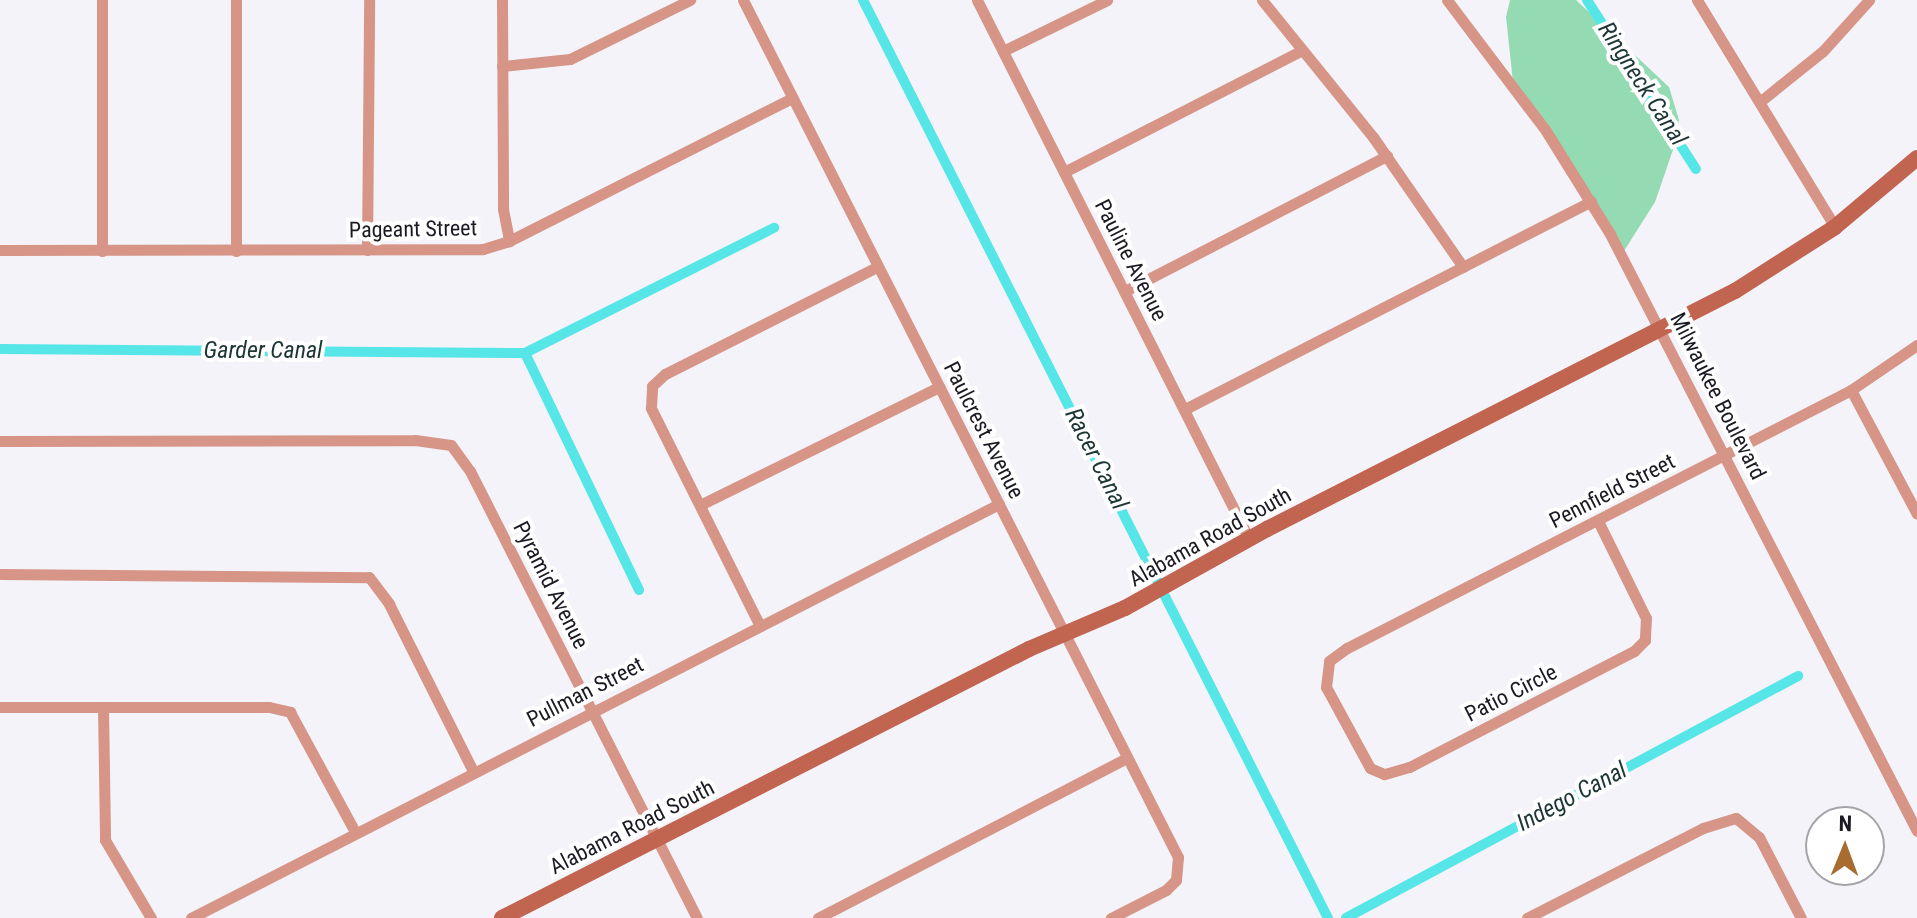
<!DOCTYPE html>
<style>
body{margin:0}
#map{position:relative;width:1917px;height:918px;overflow:hidden;background:#f4f3fa;font-family:"Roboto Condensed",sans-serif}
div>[style]{position:absolute}
.green>*{inset:0;background:#94dab3}
.canal>*{height:10px;margin:-5px;padding:0 5px;transform-origin:5px;border-radius:5px;background:#56e6e8}
.street>*{height:11px;margin:-5.5px;padding:0 5.5px;transform-origin:5.5px;border-radius:5.5px;background:#d69586}
.secondary>*{height:16px;margin:-8px;padding:0 8px;transform-origin:8px;border-radius:8px;background:#c16450}
span{translate:-50% -50%;white-space:nowrap;text-align:center;line-height:1.15;-webkit-text-stroke:8px #fff;paint-order:stroke}
.street-label{font-size:22px;color:#1b1924}
.water-label{font-size:24px;color:#1d3535;font-style:italic}
.north{position:absolute;left:1805px;top:806px;width:80px;height:80px;box-sizing:border-box;background:#fff;border:2px solid #a4a3a7;border-radius:50%;rotate:1deg;font-size:22px;font-weight:700;line-height:32px;text-align:center;color:#1b1924}
.north::after{content:'';display:block;margin:auto;width:28px;height:36px;background:#a96c30;clip-path:polygon(50% 0,100% 100%,50% 72%,0 100%)}
</style>
<div id="map">
<div class="green">
<i style="clip-path:polygon(1510px 0,1576px 0,1669px 87px,1679px 120px,1676px 141px,1655px 202px,1622px 254px,1513px 82px,1506px 17px)"></i>
</div>
<div class="canal">
<i style="left:863px;top:0;width:1029px;rotate:63.14deg"></i>
<i style="left:1587px;top:0;width:201px;rotate:57.2deg"></i>
<i style="left:0;top:349px;width:525px;rotate:0.44deg"></i>
<i style="left:525px;top:353px;width:279px;rotate:-26.7deg"></i>
<i style="left:525px;top:353px;width:263px;rotate:64.3deg"></i>
<i style="left:1346px;top:918px;width:513px;rotate:-28.16deg"></i>
</div>
<div class="street">
<i style="left:236px;top:0;width:251px;rotate:90deg"></i>
<i style="left:502px;top:0;width:209px;rotate:89.7deg"></i>
<i style="left:503px;top:209px;width:33px;rotate:79deg"></i>
<i style="left:743px;top:0;width:961px;rotate:63.09deg"></i>
<i style="left:1178px;top:857px;width:23px;rotate:95deg"></i>
<i style="left:1176px;top:880px;width:14px;rotate:135deg"></i>
<i style="left:1166px;top:890px;width:62px;rotate:153deg"></i>
<i style="left:977px;top:0;width:604px;rotate:63.22deg"></i>
<i style="left:1262px;top:0;width:176px;rotate:51deg"></i>
<i style="left:1373px;top:137px;width:158px;rotate:55.3deg"></i>
<i style="left:1447px;top:0;width:164px;rotate:52.9deg"></i>
<i style="left:1546px;top:131px;width:121px;rotate:58.1deg"></i>
<i style="left:1610px;top:234px;width:671px;rotate:62.79deg"></i>
<i style="left:1697px;top:0;width:266px;rotate:58.7deg"></i>
<i style="left:1003px;top:51px;width:116px;rotate:-26.1deg"></i>
<i style="left:502px;top:66px;width:68px;rotate:-5.9deg"></i>
<i style="left:570px;top:59px;width:134px;rotate:-26.2deg"></i>
<i style="left:1762px;top:100px;width:78px;rotate:-38.8deg"></i>
<i style="left:1823px;top:51px;width:69px;rotate:-48deg"></i>
<i style="left:1064px;top:172px;width:267px;rotate:-27.1deg"></i>
<i style="left:0;top:250px;width:483px;rotate:-0.1deg"></i>
<i style="left:483px;top:249px;width:27px;rotate:-17deg"></i>
<i style="left:509px;top:241px;width:317px;rotate:-26.8deg"></i>
<i style="left:367px;top:250px;width:250px;rotate:-89.5deg"></i>
<i style="left:102px;top:251px;width:251px;rotate:-90deg"></i>
<i style="left:1125px;top:291px;width:295px;rotate:-27.3deg"></i>
<i style="left:1851px;top:390px;width:140px;rotate:62deg"></i>
<i style="left:1185px;top:409px;width:456px;rotate:-27.1deg"></i>
<i style="left:0;top:441px;width:415px;rotate:-0.1deg"></i>
<i style="left:415px;top:440px;width:36px;rotate:8deg"></i>
<i style="left:451px;top:445px;width:32px;rotate:54deg"></i>
<i style="left:470px;top:471px;width:501px;rotate:63.08deg"></i>
<i style="left:700px;top:505px;width:267px;rotate:-26.3deg"></i>
<i style="left:1598px;top:521px;width:108px;rotate:63.7deg"></i>
<i style="left:1646px;top:618px;width:22px;rotate:93deg"></i>
<i style="left:1645px;top:640px;width:16px;rotate:135deg"></i>
<i style="left:1634px;top:651px;width:253px;rotate:152.7deg"></i>
<i style="left:1409px;top:767px;width:26px;rotate:164deg"></i>
<i style="left:1384px;top:774px;width:15px;rotate:-157deg"></i>
<i style="left:1370px;top:768px;width:92px;rotate:-118.5deg"></i>
<i style="left:1326px;top:687px;width:26px;rotate:-83deg"></i>
<i style="left:1329px;top:661px;width:22px;rotate:-36deg"></i>
<i style="left:1347px;top:648px;width:566px;rotate:-27.11deg"></i>
<i style="left:1851px;top:390px;width:80px;rotate:-34.3deg"></i>
<i style="left:0;top:574px;width:369px;rotate:0.5deg"></i>
<i style="left:369px;top:577px;width:34px;rotate:53deg"></i>
<i style="left:389px;top:604px;width:187px;rotate:63.3deg"></i>
<i style="left:760px;top:626px;width:244px;rotate:-116.6deg"></i>
<i style="left:651px;top:408px;width:22px;rotate:-87deg"></i>
<i style="left:652px;top:386px;width:18px;rotate:-43deg"></i>
<i style="left:665px;top:374px;width:237px;rotate:-26.8deg"></i>
<i style="left:0;top:707px;width:269px"></i>
<i style="left:269px;top:707px;width:22px;rotate:13deg"></i>
<i style="left:290px;top:712px;width:134px;rotate:61.5deg"></i>
<i style="left:103px;top:707px;width:133px;rotate:89.1deg"></i>
<i style="left:105px;top:840px;width:91px;rotate:59.5deg"></i>
<i style="left:191px;top:918px;width:908px;rotate:-27.13deg"></i>
<i style="left:818px;top:918px;width:348px;rotate:-27.4deg"></i>
<i style="left:1527px;top:918px;width:198px;rotate:-27.1deg"></i>
<i style="left:1703px;top:828px;width:34px;rotate:-17deg"></i>
<i style="left:1736px;top:818px;width:30px;rotate:40deg"></i>
<i style="left:1759px;top:837px;width:91px;rotate:62.6deg"></i>
</div>
<div class="secondary">
<i style="left:502px;top:918px;width:592px;rotate:-27.04deg"></i>
<i style="left:1029px;top:649px;width:104px;rotate:-23.1deg"></i>
<i style="left:1125px;top:608px;width:162px;rotate:-29.1deg"></i>
<i style="left:1267px;top:529px;width:525px;rotate:-26.96deg"></i>
<i style="left:1735px;top:291px;width:119px;rotate:-32.6deg"></i>
<i style="left:1835px;top:227px;width:107px;rotate:-40.1deg"></i>
</div>
<div class="street-label">
<span style="left:413px;top:229px;rotate:-1deg">Pageant Street</span>
<span style="left:1131px;top:260px;rotate:63deg">Pauline Avenue</span>
<span style="left:1718px;top:396px;rotate:63deg">Milwaukee Boulevard</span>
<span style="left:984px;top:430px;rotate:63deg">Paulcrest Avenue</span>
<span style="left:1612px;top:491px;rotate:-27deg">Pennfield Street</span>
<span style="left:1210px;top:537px;rotate:-29deg">Alabama Road South</span>
<span style="left:551px;top:585px;rotate:63deg">Pyramid Avenue</span>
<span style="left:585px;top:692px;rotate:-27deg">Pullman Street</span>
<span style="left:1511px;top:693px;rotate:-27deg">Patio Circle</span>
<span style="left:632px;top:827px;rotate:-27deg">Alabama Road South</span>
</div>
<div class="water-label">
<span style="left:1642px;top:84px;rotate:57deg">Ringneck Canal</span>
<span style="left:263px;top:351px">Garder Canal</span>
<span style="left:1096px;top:459px;rotate:63deg">Racer Canal</span>
<span style="left:1572px;top:797px;rotate:-28deg">Indego Canal</span>
</div>
<div class="north">N</div>
</div>
